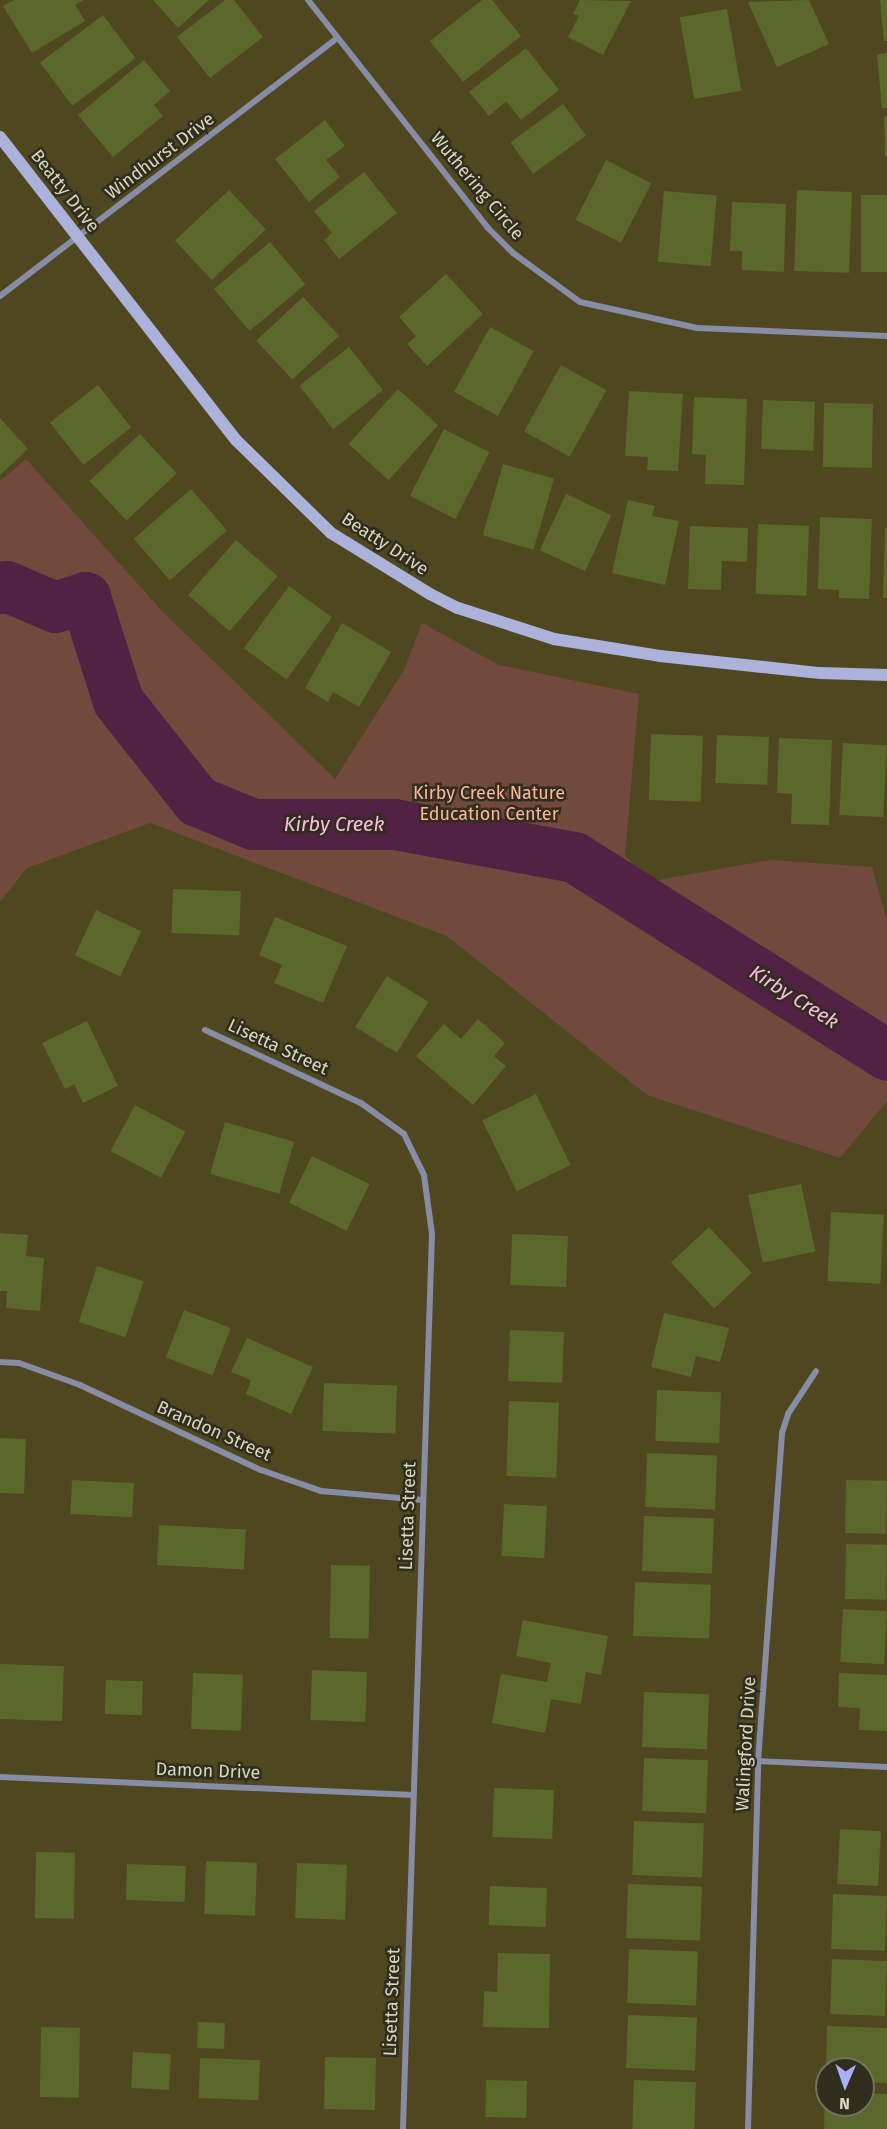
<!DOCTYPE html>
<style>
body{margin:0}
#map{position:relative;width:887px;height:2129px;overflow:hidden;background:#4e4720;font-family:"Fira Sans",sans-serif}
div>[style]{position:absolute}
.green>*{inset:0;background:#714a3d}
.river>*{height:51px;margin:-25.5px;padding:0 25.5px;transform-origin:25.5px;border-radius:25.5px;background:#512244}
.building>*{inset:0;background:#5c672c;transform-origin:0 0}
.street>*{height:6px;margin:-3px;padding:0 3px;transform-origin:3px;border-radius:3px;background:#888ca5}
.secondary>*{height:12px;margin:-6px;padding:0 6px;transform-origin:6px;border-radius:6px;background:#adb2db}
span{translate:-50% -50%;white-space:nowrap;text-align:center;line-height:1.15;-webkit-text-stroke:5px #302d1c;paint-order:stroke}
.street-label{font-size:18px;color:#dad7c1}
.park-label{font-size:18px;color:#ffb69e}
.water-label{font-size:20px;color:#fcbce7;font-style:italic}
.north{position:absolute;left:815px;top:2057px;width:60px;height:60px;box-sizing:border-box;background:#302d1c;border:2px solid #74715e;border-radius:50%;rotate:182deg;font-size:16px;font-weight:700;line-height:24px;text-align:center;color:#dad7c1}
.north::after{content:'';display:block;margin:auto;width:21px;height:27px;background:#a8b0fc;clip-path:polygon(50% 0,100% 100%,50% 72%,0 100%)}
</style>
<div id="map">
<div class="green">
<i style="clip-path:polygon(26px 459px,162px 611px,335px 779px,404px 670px,422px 623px,499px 665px,639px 694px,625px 855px,647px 882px,770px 860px,872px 867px,887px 921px,887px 1101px,840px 1158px,647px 1095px,447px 936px,150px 823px,27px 868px,0 902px,0 481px)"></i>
</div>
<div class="river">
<i style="left:0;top:588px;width:6px;rotate:-18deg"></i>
<i style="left:6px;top:586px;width:53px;rotate:23.2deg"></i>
<i style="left:55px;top:607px;width:32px;rotate:-18deg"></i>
<i style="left:85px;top:597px;width:109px;rotate:72.4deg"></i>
<i style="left:118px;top:701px;width:127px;rotate:51.7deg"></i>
<i style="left:197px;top:801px;width:61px;rotate:22.3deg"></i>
<i style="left:253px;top:824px;width:141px"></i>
<i style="left:394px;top:824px;width:183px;rotate:10.4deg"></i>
<i style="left:574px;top:857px;width:370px;rotate:32.3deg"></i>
</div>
<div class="building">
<i style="clip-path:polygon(14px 0,84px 0,75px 5px,85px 21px,32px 53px,3px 6px)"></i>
<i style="clip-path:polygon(153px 0,209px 0,178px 28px)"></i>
<i style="clip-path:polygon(225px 0,234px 0,263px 37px,210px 78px,177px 37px)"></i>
<i style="clip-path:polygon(482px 0,492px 0,521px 36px,463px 82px,430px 41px)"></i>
<i style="clip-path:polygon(580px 0,631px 1px,603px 55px,568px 37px,579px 16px,573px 14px)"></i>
<i style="clip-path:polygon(809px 0,829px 44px,777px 67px,748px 2px)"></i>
<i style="clip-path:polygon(880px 0,887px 0,887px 41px,884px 41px)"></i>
<i style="left:727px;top:9px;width:83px;height:48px;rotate:80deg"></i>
<i style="left:103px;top:15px;width:54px;height:79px;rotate:53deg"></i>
<i style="clip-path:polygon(526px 48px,559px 90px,521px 120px,506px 101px,489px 116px,469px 92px)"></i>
<i style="clip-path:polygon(887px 53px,887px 108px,882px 108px,877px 54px)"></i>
<i style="clip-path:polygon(144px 60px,170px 91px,154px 105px,163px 116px,113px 157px,78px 115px)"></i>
<i style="left:563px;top:104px;width:39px;height:65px;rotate:54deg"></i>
<i style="clip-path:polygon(887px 116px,887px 156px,885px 156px,884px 117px)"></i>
<i style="clip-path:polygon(325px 120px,345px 146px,326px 160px,340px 177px,309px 202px,275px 159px)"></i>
<i style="left:606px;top:160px;width:51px;height:67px;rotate:27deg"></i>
<i style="clip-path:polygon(364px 172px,397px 213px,339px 259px,324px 240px,332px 233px,314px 211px)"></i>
<i style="left:229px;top:190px;width:54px;height:74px;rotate:47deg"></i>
<i style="left:797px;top:190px;width:55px;height:81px;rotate:2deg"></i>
<i style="left:664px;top:191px;width:53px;height:71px;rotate:5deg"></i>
<i style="left:861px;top:195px;width:26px;height:77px"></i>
<i style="clip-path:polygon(732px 202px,786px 204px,784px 272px,742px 270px,742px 251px,730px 251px)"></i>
<i style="left:270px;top:242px;width:55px;height:73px;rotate:50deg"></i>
<i style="clip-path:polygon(446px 274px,483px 314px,427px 366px,407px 344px,416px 336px,399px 317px)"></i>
<i style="left:303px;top:297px;width:53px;height:64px;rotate:47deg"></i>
<i style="left:490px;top:327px;width:50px;height:74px;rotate:29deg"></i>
<i style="left:349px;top:347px;width:55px;height:63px;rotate:52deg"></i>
<i style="left:561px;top:365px;width:52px;height:76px;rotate:29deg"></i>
<i style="left:98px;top:385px;width:54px;height:61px;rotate:52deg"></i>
<i style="left:398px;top:389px;width:54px;height:74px;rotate:42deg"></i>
<i style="clip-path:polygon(629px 391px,683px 394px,678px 471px,647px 470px,648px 457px,625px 456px)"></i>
<i style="clip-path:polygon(694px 397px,747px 399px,744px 485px,705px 484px,706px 455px,692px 454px)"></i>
<i style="left:763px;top:400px;width:52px;height:49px;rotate:2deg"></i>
<i style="left:824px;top:403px;width:49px;height:64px;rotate:1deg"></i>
<i style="clip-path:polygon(0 418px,28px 449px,0 475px)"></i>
<i style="left:444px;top:429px;width:51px;height:75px;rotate:27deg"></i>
<i style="left:140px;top:434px;width:54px;height:69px;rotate:47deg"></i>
<i style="left:503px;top:464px;width:53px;height:74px;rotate:16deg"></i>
<i style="left:191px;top:489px;width:55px;height:76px;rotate:49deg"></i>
<i style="left:566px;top:494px;width:50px;height:62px;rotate:25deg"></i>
<i style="clip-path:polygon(628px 500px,655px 506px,652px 516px,679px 521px,665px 585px,612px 573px)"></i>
<i style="clip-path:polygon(820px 517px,872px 519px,869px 599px,839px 598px,839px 590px,818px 589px)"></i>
<i style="left:758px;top:524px;width:51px;height:70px;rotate:2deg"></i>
<i style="clip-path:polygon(690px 526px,748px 528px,747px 562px,722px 561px,721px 590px,688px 589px)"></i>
<i style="clip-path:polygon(885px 528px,887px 528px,887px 598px,883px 598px)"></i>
<i style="left:236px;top:540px;width:55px;height:73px;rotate:41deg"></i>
<i style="left:289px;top:586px;width:53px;height:77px;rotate:36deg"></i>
<i style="clip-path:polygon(342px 623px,391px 652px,359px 707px,333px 692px,328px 702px,305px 688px)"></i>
<i style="left:651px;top:734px;width:52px;height:66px;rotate:2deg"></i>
<i style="left:717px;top:735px;width:52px;height:48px;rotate:2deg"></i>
<i style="clip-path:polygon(779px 738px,832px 740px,829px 825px,791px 824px,792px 794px,777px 793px)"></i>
<i style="left:843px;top:743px;width:44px;height:72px;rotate:3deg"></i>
<i style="left:173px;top:889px;width:68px;height:44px;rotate:2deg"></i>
<i style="left:96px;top:910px;width:50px;height:50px;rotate:25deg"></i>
<i style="clip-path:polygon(275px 917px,347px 946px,323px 1003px,274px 983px,282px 965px,259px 955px)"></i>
<i style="left:387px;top:976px;width:49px;height:60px;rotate:32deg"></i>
<i style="clip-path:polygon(478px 1019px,505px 1043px,494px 1056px,506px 1066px,473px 1105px,416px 1056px,444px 1024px,461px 1039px)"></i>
<i style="clip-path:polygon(87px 1021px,118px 1086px,83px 1103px,74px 1084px,65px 1089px,42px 1043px)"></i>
<i style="left:536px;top:1094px;width:79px;height:60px;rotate:64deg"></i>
<i style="left:135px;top:1105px;width:57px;height:52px;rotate:28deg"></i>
<i style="left:225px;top:1122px;width:72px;height:54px;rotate:16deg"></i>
<i style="left:312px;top:1156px;width:64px;height:52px;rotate:26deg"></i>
<i style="left:801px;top:1184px;width:69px;height:54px;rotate:78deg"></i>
<i style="left:831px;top:1212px;width:53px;height:69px;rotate:3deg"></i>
<i style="left:709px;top:1227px;width:63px;height:52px;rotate:47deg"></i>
<i style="clip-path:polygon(0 1233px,28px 1235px,26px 1256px,44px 1258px,40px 1311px,6px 1308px,7px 1291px,0 1291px)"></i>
<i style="left:512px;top:1234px;width:56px;height:51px;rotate:2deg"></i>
<i style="left:97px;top:1266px;width:49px;height:59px;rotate:18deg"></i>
<i style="left:184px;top:1310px;width:50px;height:51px;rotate:21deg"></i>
<i style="clip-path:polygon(664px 1313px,729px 1328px,720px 1362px,696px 1356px,691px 1377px,651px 1367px)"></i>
<i style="left:510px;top:1330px;width:54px;height:51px;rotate:2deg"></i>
<i style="clip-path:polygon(247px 1338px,313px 1367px,291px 1414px,246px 1394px,251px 1380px,231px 1372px)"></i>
<i style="left:324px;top:1383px;width:73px;height:48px;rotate:2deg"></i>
<i style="left:657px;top:1390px;width:64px;height:51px;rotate:2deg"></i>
<i style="left:509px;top:1401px;width:50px;height:75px;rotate:2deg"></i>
<i style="left:0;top:1438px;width:26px;height:55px;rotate:2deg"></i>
<i style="left:647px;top:1453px;width:70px;height:54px;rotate:2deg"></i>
<i style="left:72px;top:1480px;width:62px;height:34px;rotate:3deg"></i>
<i style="left:846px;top:1480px;width:41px;height:53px;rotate:1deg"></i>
<i style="left:504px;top:1504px;width:43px;height:52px;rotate:3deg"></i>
<i style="left:644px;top:1516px;width:70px;height:55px;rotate:2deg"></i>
<i style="left:159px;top:1525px;width:87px;height:40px;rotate:3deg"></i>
<i style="left:846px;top:1544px;width:41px;height:55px;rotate:1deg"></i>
<i style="left:331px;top:1565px;width:39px;height:73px;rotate:1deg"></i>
<i style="left:635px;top:1582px;width:76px;height:54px;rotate:2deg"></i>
<i style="left:843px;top:1609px;width:44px;height:53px;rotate:3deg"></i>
<i style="clip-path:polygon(523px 1620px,608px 1636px,601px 1675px,586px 1672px,581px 1704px,551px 1699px,545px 1733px,492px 1723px,501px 1674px,547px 1682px,551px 1663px,516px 1656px)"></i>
<i style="left:0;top:1664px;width:64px;height:55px;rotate:2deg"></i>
<i style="left:312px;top:1670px;width:55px;height:50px;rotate:2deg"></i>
<i style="left:193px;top:1673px;width:50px;height:56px;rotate:2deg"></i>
<i style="clip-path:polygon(839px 1673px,887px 1675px,887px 1731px,859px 1730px,860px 1708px,838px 1707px)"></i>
<i style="left:106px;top:1680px;width:37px;height:34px;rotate:2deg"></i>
<i style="left:644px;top:1692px;width:65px;height:55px;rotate:2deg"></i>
<i style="left:644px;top:1758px;width:64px;height:53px;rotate:2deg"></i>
<i style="left:494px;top:1788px;width:60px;height:49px;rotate:2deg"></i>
<i style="left:634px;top:1821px;width:70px;height:54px;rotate:2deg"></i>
<i style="left:840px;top:1829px;width:41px;height:55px;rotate:3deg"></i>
<i style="left:36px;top:1852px;width:39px;height:66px;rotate:1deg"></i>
<i style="left:206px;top:1861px;width:51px;height:53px;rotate:2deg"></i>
<i style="left:297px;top:1863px;width:50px;height:55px;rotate:2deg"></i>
<i style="left:127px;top:1864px;width:59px;height:36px;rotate:2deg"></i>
<i style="left:628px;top:1884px;width:74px;height:54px;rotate:2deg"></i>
<i style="left:490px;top:1886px;width:57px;height:39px;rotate:2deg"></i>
<i style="left:833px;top:1894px;width:54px;height:55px;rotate:2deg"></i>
<i style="left:629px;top:1949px;width:69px;height:54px;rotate:2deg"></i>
<i style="clip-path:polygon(498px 1953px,550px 1954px,549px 2028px,483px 2027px,484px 1991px,497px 1992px)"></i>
<i style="left:832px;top:1959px;width:55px;height:55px;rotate:2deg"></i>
<i style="left:628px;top:2015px;width:69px;height:53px;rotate:2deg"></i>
<i style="left:198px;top:2022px;width:27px;height:26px;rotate:2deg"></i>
<i style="clip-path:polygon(827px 2026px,887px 2028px,887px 2083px,863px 2082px,863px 2069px,826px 2069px)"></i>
<i style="left:41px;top:2027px;width:39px;height:70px;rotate:1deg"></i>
<i style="left:133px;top:2052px;width:38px;height:36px;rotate:3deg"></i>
<i style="left:325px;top:2057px;width:51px;height:52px;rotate:1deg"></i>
<i style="left:200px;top:2058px;width:60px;height:40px;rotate:2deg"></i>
<i style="left:486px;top:2080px;width:41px;height:37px;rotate:1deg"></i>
<i style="left:634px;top:2080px;width:62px;height:49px;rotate:2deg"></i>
<i style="clip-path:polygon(825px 2087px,827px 2105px,863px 2105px,863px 2093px,887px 2094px,887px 2129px,824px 2129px)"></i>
</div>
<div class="street">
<i style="left:308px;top:0;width:290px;rotate:51.7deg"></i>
<i style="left:488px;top:228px;width:35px;rotate:45deg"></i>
<i style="left:513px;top:253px;width:83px;rotate:36.2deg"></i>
<i style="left:580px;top:302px;width:120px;rotate:12.5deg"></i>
<i style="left:697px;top:328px;width:190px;rotate:2.4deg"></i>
<i style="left:0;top:296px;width:424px;rotate:-37.4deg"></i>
<i style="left:205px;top:1030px;width:172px;rotate:25.1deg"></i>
<i style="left:361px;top:1103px;width:53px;rotate:35.8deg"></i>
<i style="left:404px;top:1134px;width:46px;rotate:64deg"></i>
<i style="left:424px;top:1175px;width:60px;rotate:82.3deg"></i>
<i style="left:432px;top:1234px;width:895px;rotate:91.86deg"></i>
<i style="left:0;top:1362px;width:19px;rotate:3deg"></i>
<i style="left:19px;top:1363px;width:65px;rotate:19.8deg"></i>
<i style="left:80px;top:1385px;width:200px;rotate:25.2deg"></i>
<i style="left:261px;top:1470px;width:64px;rotate:19.3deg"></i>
<i style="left:321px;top:1491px;width:102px;rotate:5deg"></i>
<i style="left:758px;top:1761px;width:129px;rotate:2.7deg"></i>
<i style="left:0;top:1777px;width:414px;rotate:2.5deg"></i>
<i style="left:748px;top:2129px;width:368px;rotate:-88.4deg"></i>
<i style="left:758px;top:1761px;width:329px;rotate:-85.8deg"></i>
<i style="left:782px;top:1433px;width:20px;rotate:-72deg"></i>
<i style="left:788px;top:1414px;width:51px;rotate:-56.9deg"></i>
</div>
<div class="secondary">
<i style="left:0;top:137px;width:384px;rotate:52.1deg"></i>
<i style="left:236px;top:440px;width:133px;rotate:44.4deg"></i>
<i style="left:331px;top:533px;width:116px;rotate:31.6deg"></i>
<i style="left:430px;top:594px;width:31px;rotate:27deg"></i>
<i style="left:458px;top:608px;width:101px;rotate:17.9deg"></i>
<i style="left:554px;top:639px;width:107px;rotate:9.1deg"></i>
<i style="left:660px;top:656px;width:161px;rotate:6.1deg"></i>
<i style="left:820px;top:673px;width:67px;rotate:1.7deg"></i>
</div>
<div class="street-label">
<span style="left:160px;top:156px;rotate:-37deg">Windhurst Drive</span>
<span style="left:477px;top:186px;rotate:50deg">Wuthering Circle</span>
<span style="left:65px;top:191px;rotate:52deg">Beatty Drive</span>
<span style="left:385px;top:544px;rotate:33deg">Beatty Drive</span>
<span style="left:278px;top:1047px;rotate:25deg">Lisetta Street</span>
<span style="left:214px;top:1431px;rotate:24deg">Brandon Street</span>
<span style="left:408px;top:1516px;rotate:-88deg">Lisetta Street</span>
<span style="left:746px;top:1744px;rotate:-87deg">Walingford Drive</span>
<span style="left:208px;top:1771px;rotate:2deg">Damon Drive</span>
<span style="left:392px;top:2002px;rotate:-88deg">Lisetta Street</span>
</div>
<div class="park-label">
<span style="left:489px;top:804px">Kirby Creek Nature<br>Education Center</span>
</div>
<div class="water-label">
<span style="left:334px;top:824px">Kirby Creek</span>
<span style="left:794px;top:997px;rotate:32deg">Kirby Creek</span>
</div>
<div class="north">N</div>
</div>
